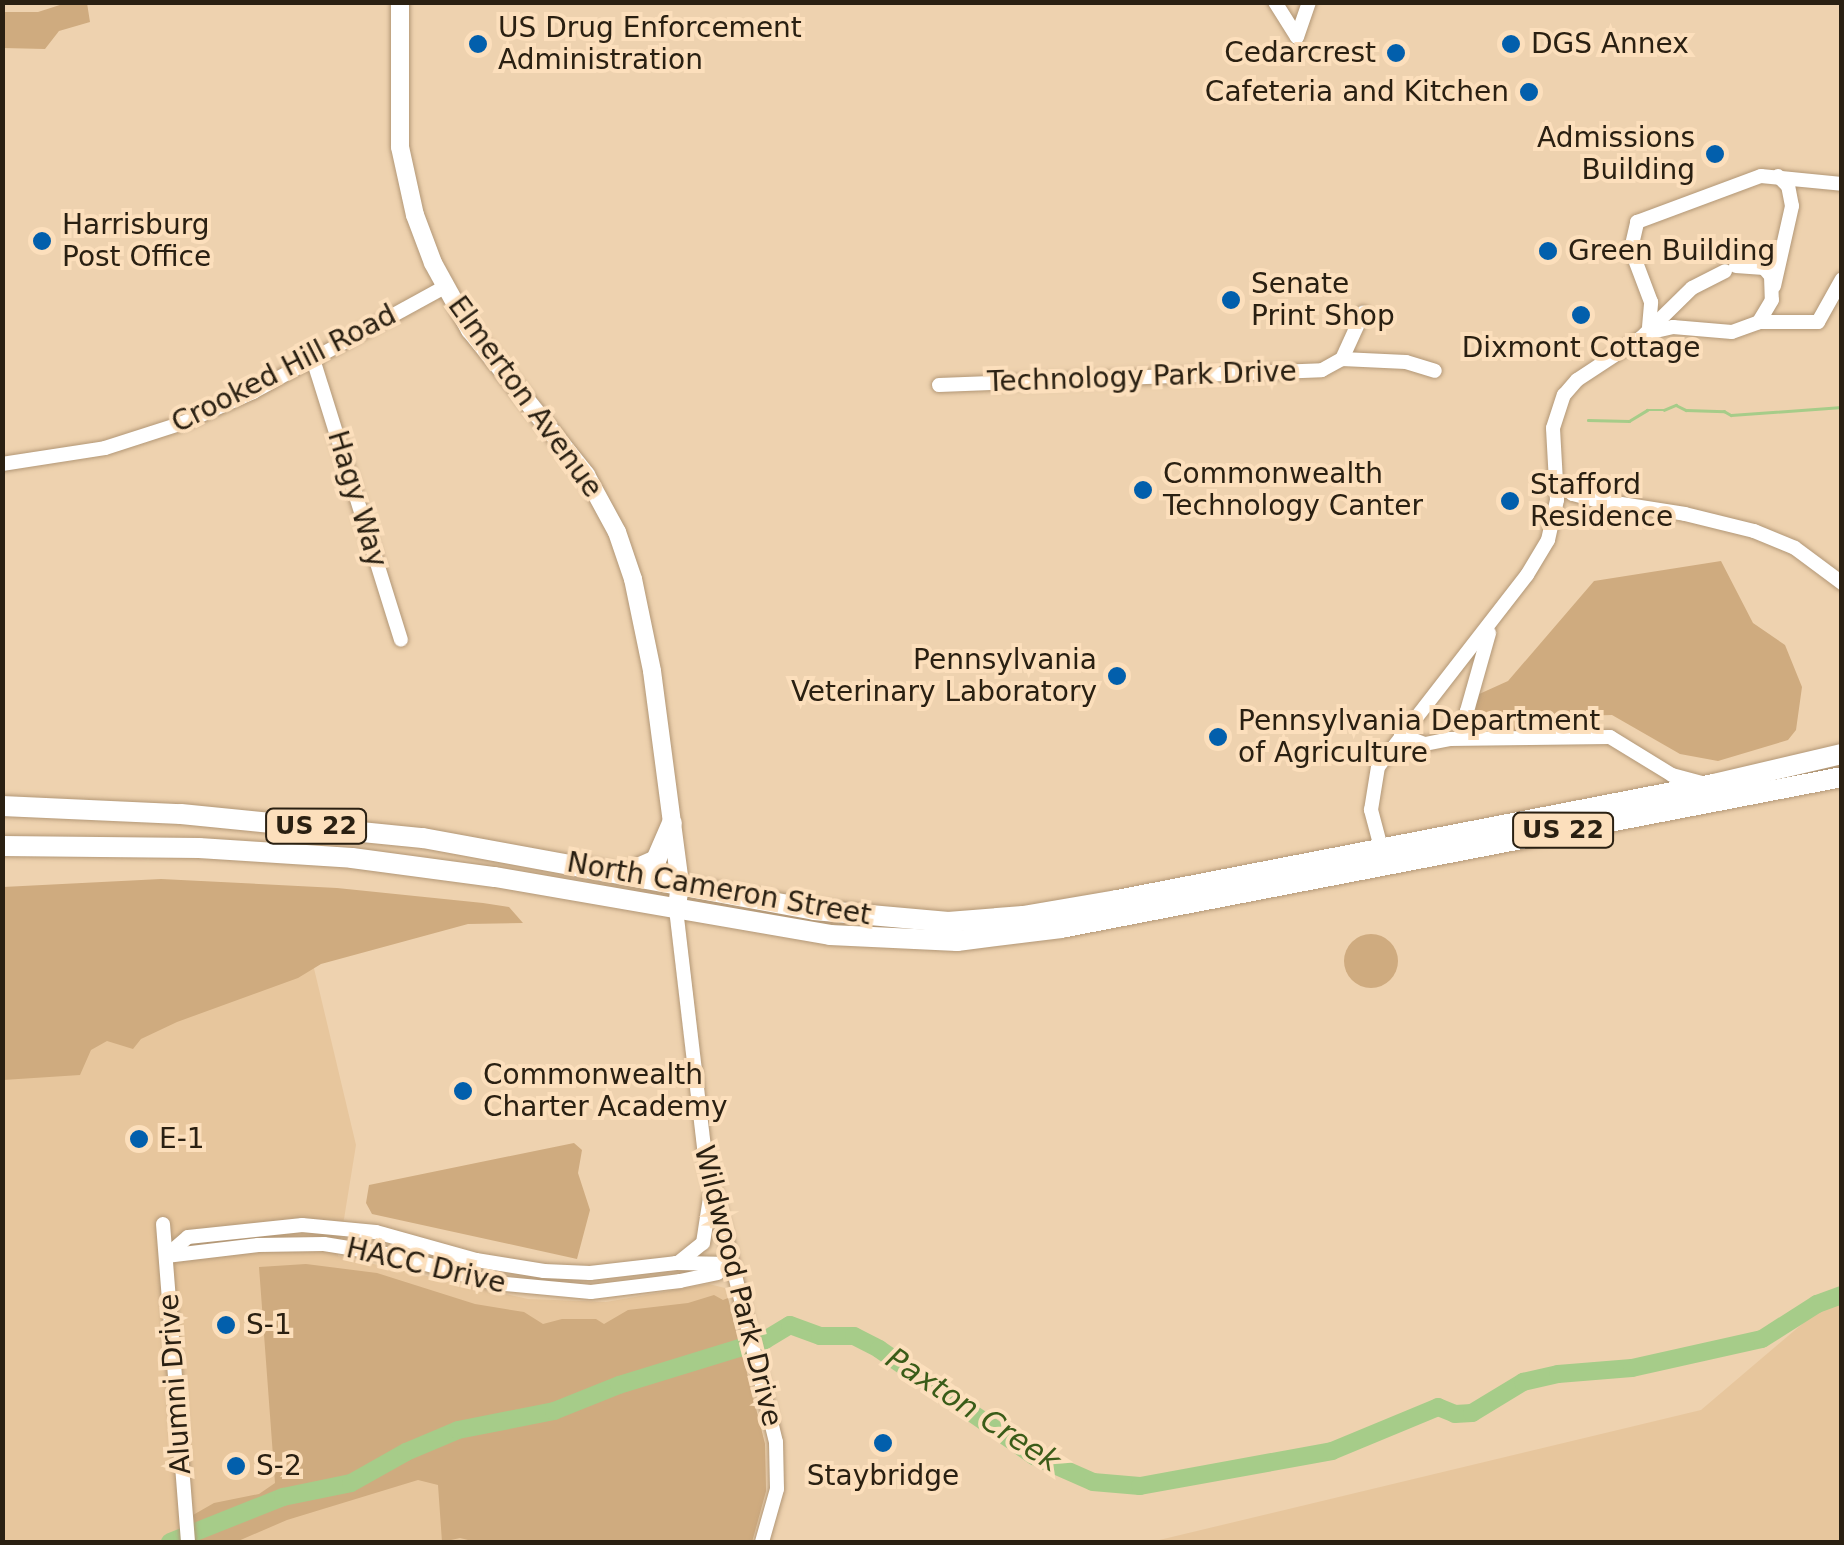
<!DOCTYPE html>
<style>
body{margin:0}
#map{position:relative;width:1844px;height:1545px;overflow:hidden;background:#eed2af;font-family:"DejaVu Sans",sans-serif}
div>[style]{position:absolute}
.built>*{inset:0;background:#e7c69d}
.green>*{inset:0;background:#cfab7f}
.round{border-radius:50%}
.stream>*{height:2.5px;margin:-1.25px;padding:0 1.25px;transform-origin:1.25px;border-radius:1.25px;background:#a6cc89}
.river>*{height:18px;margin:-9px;padding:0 9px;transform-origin:9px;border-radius:9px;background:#a6cc89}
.roads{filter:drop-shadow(0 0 2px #b29776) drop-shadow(0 0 2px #b29776)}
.minor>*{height:14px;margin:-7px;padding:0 7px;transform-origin:7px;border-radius:7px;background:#fff}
.major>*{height:18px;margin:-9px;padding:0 9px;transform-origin:9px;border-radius:9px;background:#fff}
.highway>*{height:20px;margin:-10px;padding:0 10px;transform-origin:10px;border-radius:10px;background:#fff}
.dots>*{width:28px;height:28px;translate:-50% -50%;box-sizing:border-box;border:5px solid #fcdfbc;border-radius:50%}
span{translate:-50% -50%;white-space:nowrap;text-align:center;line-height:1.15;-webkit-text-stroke:8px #fcdfbc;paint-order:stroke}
.shield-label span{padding:2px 8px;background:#fcdfbc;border:2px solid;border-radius:8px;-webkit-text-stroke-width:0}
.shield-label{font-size:25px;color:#2a2012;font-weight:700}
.poi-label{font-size:28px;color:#2a2012}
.left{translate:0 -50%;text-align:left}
.right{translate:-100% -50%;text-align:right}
.street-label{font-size:28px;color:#2a2012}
.water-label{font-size:30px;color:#3a5c18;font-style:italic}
.frame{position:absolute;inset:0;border:5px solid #2a2012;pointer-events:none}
</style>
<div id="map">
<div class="built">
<i style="clip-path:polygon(2px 896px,298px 901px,356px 1145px,338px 1256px,528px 1299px,606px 1302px,709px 1284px,725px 1288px,765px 1444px,766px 1491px,752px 1542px,3px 1542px)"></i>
<i style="clip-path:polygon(1841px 1291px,1841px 1542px,1151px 1542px,1701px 1410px)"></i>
</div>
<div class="green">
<i style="clip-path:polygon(66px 3px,87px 3px,90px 22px,59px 31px,45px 49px,3px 48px,3px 12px,38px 12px)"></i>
<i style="clip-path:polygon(1721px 561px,1753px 623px,1785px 645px,1802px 687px,1796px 730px,1788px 740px,1718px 761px,1680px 754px,1612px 715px,1575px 716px,1566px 730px,1492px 732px,1479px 724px,1475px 714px,1477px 695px,1508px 681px,1594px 581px)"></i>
<i style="clip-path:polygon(161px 879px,337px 888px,483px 903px,509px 907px,523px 923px,468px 924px,321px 964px,298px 978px,177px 1022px,141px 1039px,133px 1049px,107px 1041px,91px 1050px,80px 1075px,3px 1080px,3px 887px)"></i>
<i class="round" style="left:1344px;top:934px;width:54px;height:54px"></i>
<i style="clip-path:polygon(574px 1143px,582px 1150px,578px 1173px,590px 1210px,577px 1259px,372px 1214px,366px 1203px,369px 1185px)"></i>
<i style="clip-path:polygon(306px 1264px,377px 1273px,475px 1304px,524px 1312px,543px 1324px,562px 1319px,596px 1319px,604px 1324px,628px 1310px,688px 1303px,714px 1295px,723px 1300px,728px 1298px,765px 1444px,766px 1491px,752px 1542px,476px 1542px,460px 1538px,442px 1542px,438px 1485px,418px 1480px,287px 1520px,236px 1542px,195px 1542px,193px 1515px,214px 1503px,259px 1494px,275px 1483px,259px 1267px)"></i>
</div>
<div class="stream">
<i style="left:1588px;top:420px;width:41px;rotate:1.4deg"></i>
<i style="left:1629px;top:421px;width:21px;rotate:-31deg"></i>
<i style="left:1647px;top:410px;width:17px"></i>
<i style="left:1664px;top:410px;width:13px;rotate:-23deg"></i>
<i style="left:1676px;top:405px;width:11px;rotate:27deg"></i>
<i style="left:1686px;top:410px;width:38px;rotate:2deg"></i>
<i style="left:1724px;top:411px;width:8px;rotate:30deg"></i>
<i style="left:1731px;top:415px;width:111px;rotate:-4.1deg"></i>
</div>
<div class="river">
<i style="left:170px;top:1542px;width:122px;rotate:-21.7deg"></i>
<i style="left:283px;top:1497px;width:69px;rotate:-11.6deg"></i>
<i style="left:351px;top:1483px;width:63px;rotate:-29.4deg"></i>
<i style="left:406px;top:1452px;width:56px;rotate:-22.9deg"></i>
<i style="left:458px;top:1430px;width:98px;rotate:-11.2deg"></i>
<i style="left:554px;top:1411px;width:70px;rotate:-21.8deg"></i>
<i style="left:619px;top:1385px;width:153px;rotate:-17.1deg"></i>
<i style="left:765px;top:1340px;width:29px;rotate:-31deg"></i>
<i style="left:790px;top:1325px;width:32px;rotate:20deg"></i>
<i style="left:820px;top:1336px;width:34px"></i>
<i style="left:854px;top:1336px;width:28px;rotate:27deg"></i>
<i style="left:879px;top:1349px;width:188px;rotate:34.6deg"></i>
<i style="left:1034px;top:1456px;width:64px;rotate:23.8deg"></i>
<i style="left:1093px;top:1482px;width:47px;rotate:4.9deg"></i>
<i style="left:1140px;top:1486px;width:195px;rotate:-10.3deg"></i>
<i style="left:1332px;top:1451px;width:115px;rotate:-22.5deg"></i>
<i style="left:1438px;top:1407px;width:18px;rotate:22deg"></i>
<i style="left:1455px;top:1414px;width:17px;rotate:-3deg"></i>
<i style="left:1472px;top:1413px;width:60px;rotate:-31.3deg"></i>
<i style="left:1523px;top:1382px;width:36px;rotate:-13deg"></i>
<i style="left:1558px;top:1374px;width:74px;rotate:-4.6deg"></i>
<i style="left:1632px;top:1368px;width:133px;rotate:-12.6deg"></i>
<i style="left:1762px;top:1339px;width:65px;rotate:-32.5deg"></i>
<i style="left:1817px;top:1304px;width:27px;rotate:-20deg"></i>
</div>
<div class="roads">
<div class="minor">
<i style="left:1275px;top:2px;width:41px;rotate:57.8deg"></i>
<i style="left:1297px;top:37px;width:37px;rotate:-71deg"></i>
<i style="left:1736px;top:266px;width:28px;rotate:4deg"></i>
<i style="left:1764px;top:268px;width:11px;rotate:49deg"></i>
<i style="left:1771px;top:276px;width:24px;rotate:88deg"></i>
<i style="left:1772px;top:300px;width:26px;rotate:121deg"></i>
<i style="left:1774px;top:286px;width:82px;rotate:-77.3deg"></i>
<i style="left:1792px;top:206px;width:20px;rotate:-101deg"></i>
<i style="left:1788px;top:186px;width:14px;rotate:-135deg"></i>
<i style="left:1649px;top:327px;width:25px;rotate:-85deg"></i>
<i style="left:1651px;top:302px;width:57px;rotate:-110.7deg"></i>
<i style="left:1631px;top:249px;width:28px;rotate:-77deg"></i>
<i style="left:1637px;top:222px;width:132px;rotate:-20.4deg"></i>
<i style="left:1761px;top:176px;width:81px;rotate:5.6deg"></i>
<i style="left:1647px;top:333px;width:27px;rotate:-13deg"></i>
<i style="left:1673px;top:327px;width:59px;rotate:4.8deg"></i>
<i style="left:1732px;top:332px;width:29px;rotate:-20deg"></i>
<i style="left:1759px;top:322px;width:59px"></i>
<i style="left:1818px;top:322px;width:49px;rotate:-60.8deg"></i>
<i style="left:313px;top:359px;width:294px;rotate:72.6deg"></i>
<i style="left:1342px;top:359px;width:64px;rotate:2.7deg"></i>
<i style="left:1406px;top:362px;width:30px;rotate:17deg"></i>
<i style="left:939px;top:385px;width:383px;rotate:-2.2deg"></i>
<i style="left:1322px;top:370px;width:23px;rotate:-29deg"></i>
<i style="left:1342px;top:359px;width:51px;rotate:-65.5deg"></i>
<i style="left:2px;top:464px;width:104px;rotate:-8.8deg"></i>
<i style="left:105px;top:448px;width:82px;rotate:-17.8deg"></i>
<i style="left:183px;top:423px;width:77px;rotate:-23.9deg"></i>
<i style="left:253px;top:392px;width:219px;rotate:-28.7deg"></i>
<i style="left:1557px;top:482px;width:20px;rotate:37deg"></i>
<i style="left:1573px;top:494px;width:24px;rotate:15deg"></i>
<i style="left:1596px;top:500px;width:90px;rotate:8.9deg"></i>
<i style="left:1685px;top:514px;width:71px;rotate:13.8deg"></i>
<i style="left:1754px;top:531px;width:44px;rotate:22.5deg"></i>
<i style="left:1795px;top:548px;width:59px;rotate:36.7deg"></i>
<i style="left:1401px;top:735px;width:26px;rotate:21deg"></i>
<i style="left:1425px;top:744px;width:25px;rotate:-11deg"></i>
<i style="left:1450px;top:739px;width:160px;rotate:-0.7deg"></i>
<i style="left:1610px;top:737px;width:73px;rotate:31.5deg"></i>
<i style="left:1672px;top:775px;width:30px;rotate:15deg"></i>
<i style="left:1477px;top:738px;width:15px;rotate:-127deg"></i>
<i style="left:1468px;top:726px;width:15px;rotate:-94deg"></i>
<i style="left:1467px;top:711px;width:81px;rotate:-74.2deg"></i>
<i style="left:1383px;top:855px;width:47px;rotate:-104.9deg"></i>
<i style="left:1371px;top:810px;width:44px;rotate:-80.8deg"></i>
<i style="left:1378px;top:767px;width:243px;rotate:-52.2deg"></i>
<i style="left:1527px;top:575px;width:41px;rotate:-59deg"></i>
<i style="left:1548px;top:540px;width:41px;rotate:-77.3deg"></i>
<i style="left:1557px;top:500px;width:72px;rotate:-93.2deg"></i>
<i style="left:1553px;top:428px;width:35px;rotate:-72deg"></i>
<i style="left:1564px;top:395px;width:20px;rotate:-49deg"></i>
<i style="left:1577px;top:380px;width:77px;rotate:-33.3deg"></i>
<i style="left:1641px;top:338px;width:71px;rotate:-44.4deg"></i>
<i style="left:1692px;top:288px;width:37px;rotate:-27deg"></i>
<i style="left:676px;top:909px;width:242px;rotate:83.3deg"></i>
<i style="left:704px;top:1149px;width:302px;rotate:76.2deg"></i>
<i style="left:776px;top:1442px;width:47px;rotate:88.8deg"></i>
<i style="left:777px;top:1489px;width:55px;rotate:105.8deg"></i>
<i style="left:163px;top:1224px;width:319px;rotate:85.5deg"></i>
<i style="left:166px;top:1256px;width:29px;rotate:-41deg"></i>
<i style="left:188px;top:1237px;width:115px;rotate:-6deg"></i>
<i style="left:302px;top:1225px;width:74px;rotate:5.4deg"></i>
<i style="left:376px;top:1232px;width:104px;rotate:15.6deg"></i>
<i style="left:476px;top:1260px;width:69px;rotate:9.2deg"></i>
<i style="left:544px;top:1271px;width:46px;rotate:2.5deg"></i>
<i style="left:590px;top:1273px;width:87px;rotate:-6.6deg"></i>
<i style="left:676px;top:1263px;width:56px;rotate:1deg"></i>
<i style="left:166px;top:1256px;width:93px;rotate:-6.8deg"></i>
<i style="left:258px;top:1245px;width:66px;rotate:-0.9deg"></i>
<i style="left:324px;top:1244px;width:70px;rotate:9.1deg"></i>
<i style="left:393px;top:1255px;width:106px;rotate:15.4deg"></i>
<i style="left:495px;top:1283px;width:96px;rotate:5.4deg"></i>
<i style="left:591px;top:1292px;width:90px;rotate:-7deg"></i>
<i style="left:680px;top:1281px;width:38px;rotate:-12deg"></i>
<i style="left:717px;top:1273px;width:17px;rotate:-33deg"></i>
<i style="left:678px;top:1263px;width:32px;rotate:-39deg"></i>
<i style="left:703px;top:1243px;width:46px;rotate:-81.2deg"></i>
</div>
<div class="major">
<i style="left:400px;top:2px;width:145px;rotate:90deg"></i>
<i style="left:400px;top:147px;width:70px;rotate:77.6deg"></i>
<i style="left:415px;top:215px;width:51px;rotate:69.4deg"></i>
<i style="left:433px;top:263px;width:77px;rotate:61.1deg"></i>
<i style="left:470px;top:330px;width:186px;rotate:51.3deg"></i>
<i style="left:586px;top:475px;width:65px;rotate:61.5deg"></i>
<i style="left:617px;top:532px;width:50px;rotate:71.2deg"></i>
<i style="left:633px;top:579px;width:94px;rotate:78.3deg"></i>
<i style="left:652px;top:671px;width:216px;rotate:82.5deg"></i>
<i style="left:680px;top:885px;width:14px;rotate:98deg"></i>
</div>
<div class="highway">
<i style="left:2px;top:806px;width:179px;rotate:2.6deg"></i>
<i style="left:181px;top:814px;width:243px;rotate:5.7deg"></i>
<i style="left:423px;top:838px;width:398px;rotate:10.4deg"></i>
<i style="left:814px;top:910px;width:135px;rotate:5.1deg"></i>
<i style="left:948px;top:922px;width:75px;rotate:-4.6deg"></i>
<i style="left:1023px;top:916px;width:95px;rotate:-9.7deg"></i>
<i style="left:1117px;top:900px;width:608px;rotate:-11deg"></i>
<i style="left:1714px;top:784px;width:131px;rotate:-13.2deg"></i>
<i style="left:2px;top:846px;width:197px;rotate:0.6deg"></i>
<i style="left:199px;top:848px;width:153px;rotate:3.7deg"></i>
<i style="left:352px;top:858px;width:144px;rotate:7.6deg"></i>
<i style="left:495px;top:877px;width:340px;rotate:9.8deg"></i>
<i style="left:830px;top:935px;width:127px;rotate:2.7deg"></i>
<i style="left:957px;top:941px;width:105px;rotate:-7.1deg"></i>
<i style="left:1061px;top:928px;width:795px;rotate:-10.94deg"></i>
<i style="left:629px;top:872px;width:30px;rotate:-24deg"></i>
<i style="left:656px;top:860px;width:40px;rotate:-66.6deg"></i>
</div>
</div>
<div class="dots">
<i style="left:478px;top:44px;background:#025fac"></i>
<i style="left:1511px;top:44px;background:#025fac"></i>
<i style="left:1396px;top:53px;background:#025fac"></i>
<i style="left:1529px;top:92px;background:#025fac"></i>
<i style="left:1715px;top:154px;background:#025fac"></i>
<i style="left:42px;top:241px;background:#025fac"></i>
<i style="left:1548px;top:251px;background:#025fac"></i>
<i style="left:1231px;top:300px;background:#025fac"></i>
<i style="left:1581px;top:315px;background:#025fac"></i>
<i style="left:1143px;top:490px;background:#025fac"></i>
<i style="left:1510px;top:501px;background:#025fac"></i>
<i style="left:1117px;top:676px;background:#025fac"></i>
<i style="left:1218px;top:737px;background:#025fac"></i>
<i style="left:463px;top:1091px;background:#025fac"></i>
<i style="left:139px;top:1139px;background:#025fac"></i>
<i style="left:226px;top:1325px;background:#025fac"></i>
<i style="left:883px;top:1443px;background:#025fac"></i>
<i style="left:236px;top:1466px;background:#025fac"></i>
</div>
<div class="shield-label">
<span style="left:316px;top:826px">US 22</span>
<span style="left:1563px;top:830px">US 22</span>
</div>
<div class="poi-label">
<span class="left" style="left:498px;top:44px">US Drug Enforcement<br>Administration</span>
<span class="left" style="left:1531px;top:44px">DGS Annex</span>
<span class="right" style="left:1376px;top:53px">Cedarcrest</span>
<span class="right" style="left:1509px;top:92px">Cafeteria and Kitchen</span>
<span class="right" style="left:1695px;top:154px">Admissions<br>Building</span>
<span class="left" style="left:62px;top:241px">Harrisburg<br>Post Office</span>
<span class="left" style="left:1568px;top:251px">Green Building</span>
<span class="left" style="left:1251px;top:300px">Senate<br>Print Shop</span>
<span style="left:1581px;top:348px">Dixmont Cottage</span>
<span class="left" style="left:1163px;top:490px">Commonwealth<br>Technology Canter</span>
<span class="left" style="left:1530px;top:501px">Stafford<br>Residence</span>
<span class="right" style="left:1097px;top:676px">Pennsylvania<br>Veterinary Laboratory</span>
<span class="left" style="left:1238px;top:737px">Pennsylvania Department<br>of Agriculture</span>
<span class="left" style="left:483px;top:1091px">Commonwealth<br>Charter Academy</span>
<span class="left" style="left:159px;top:1139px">E-1</span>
<span class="left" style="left:246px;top:1325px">S-1</span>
<span class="left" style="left:256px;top:1466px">S-2</span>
<span style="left:883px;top:1476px">Staybridge</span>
</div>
<div class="street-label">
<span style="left:284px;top:369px;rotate:-27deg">Crooked Hill Road</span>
<span style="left:1142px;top:377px;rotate:-2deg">Technology Park Drive</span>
<span style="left:525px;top:397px;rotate:54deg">Elmerton Avenue</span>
<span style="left:357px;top:499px;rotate:73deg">Hagy Way</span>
<span style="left:719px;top:889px;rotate:10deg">North Cameron Street</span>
<span style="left:426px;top:1266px;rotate:13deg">HACC Drive</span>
<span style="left:738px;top:1286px;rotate:76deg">Wildwood Park Drive</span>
<span style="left:175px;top:1384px;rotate:-94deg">Alumni Drive</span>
</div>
<div class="water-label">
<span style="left:973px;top:1410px;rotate:33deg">Paxton Creek</span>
</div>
<div class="frame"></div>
</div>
